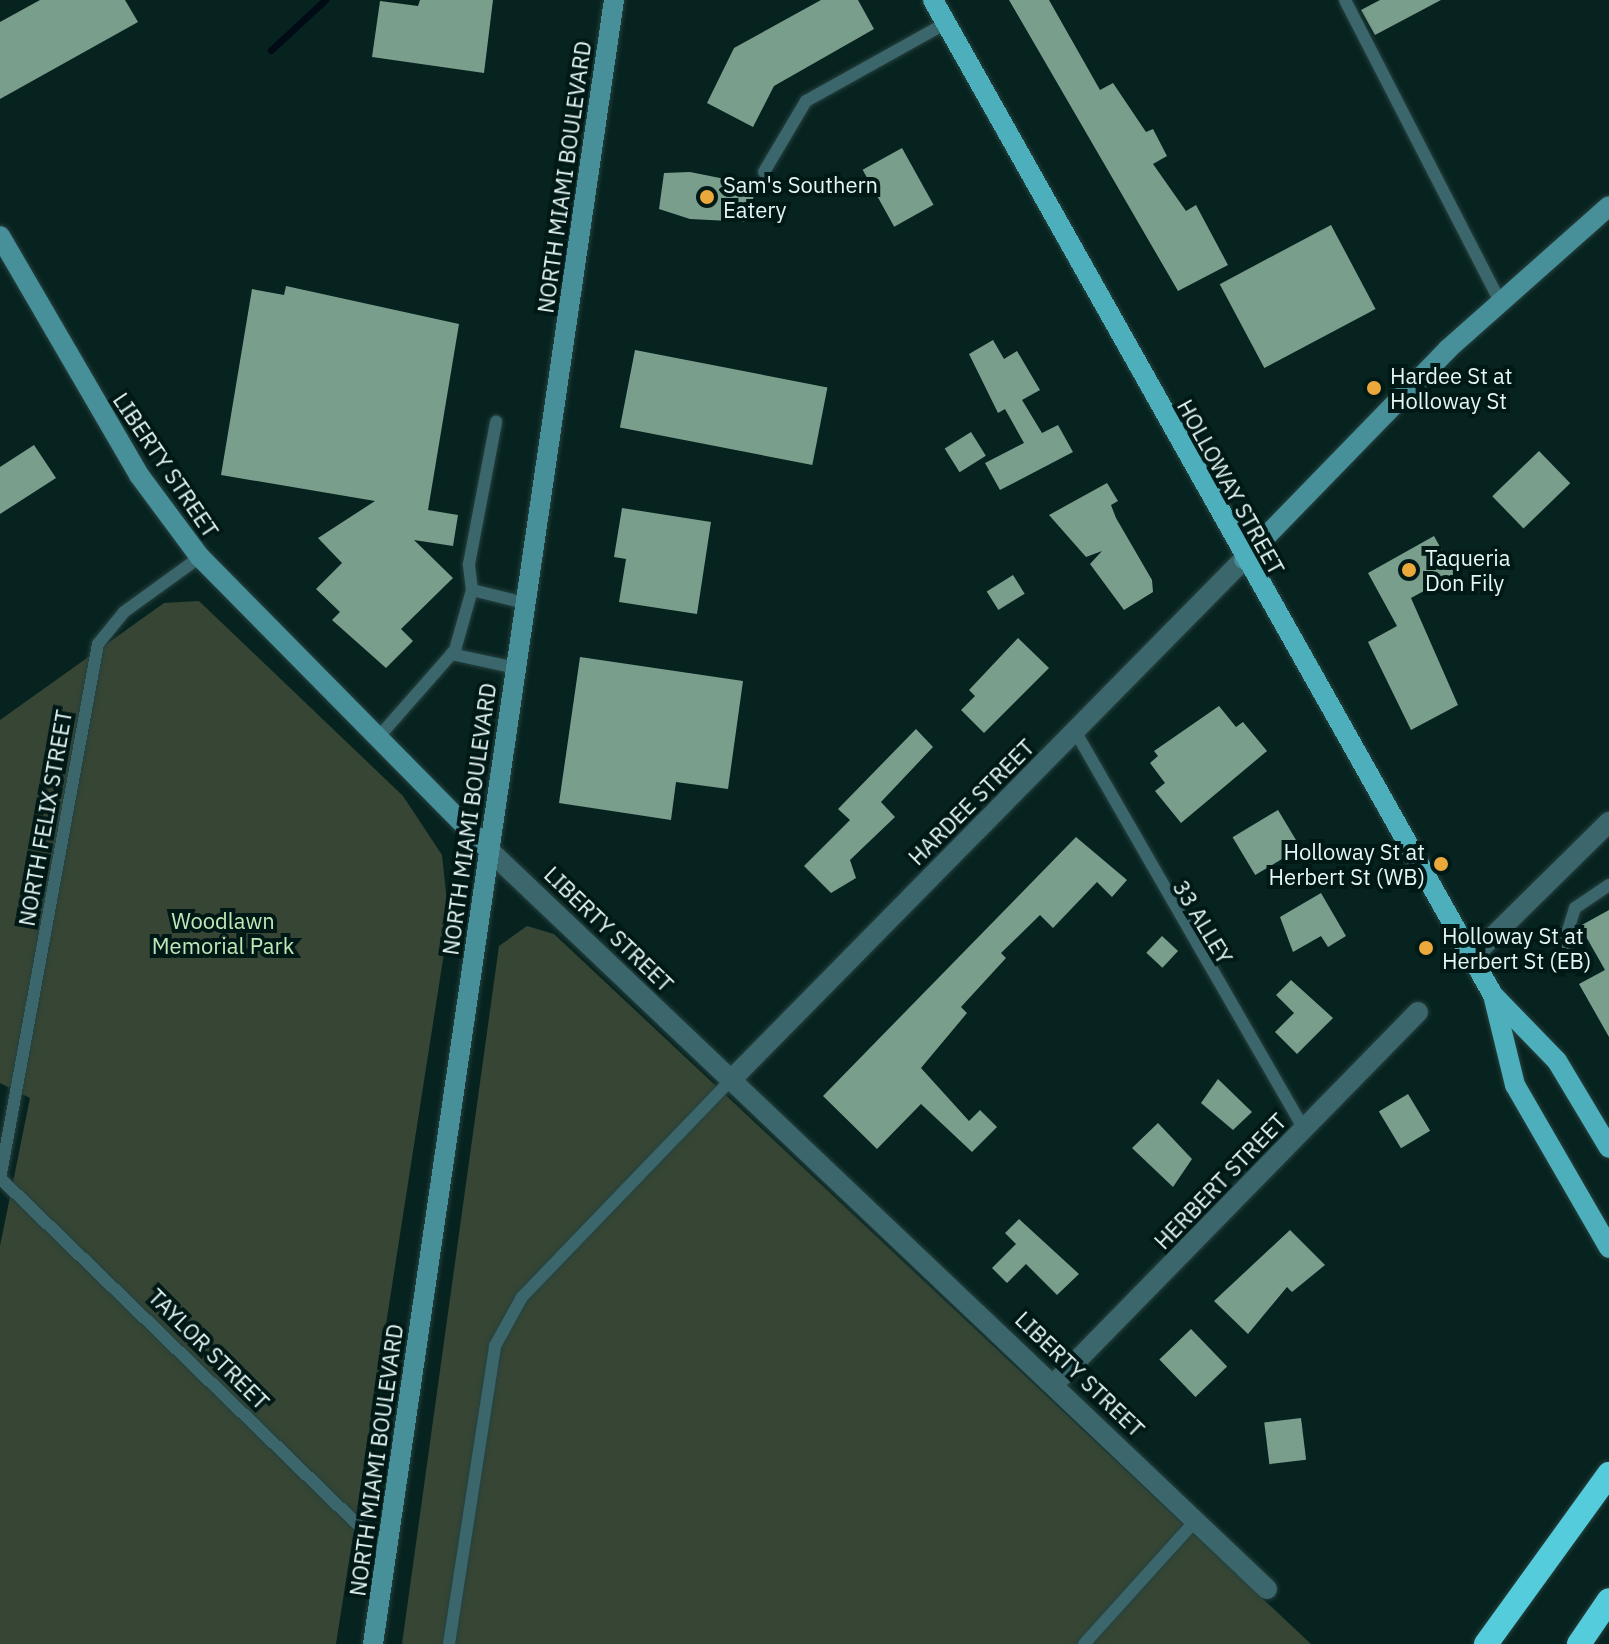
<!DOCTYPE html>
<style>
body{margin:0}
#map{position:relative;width:1609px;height:1644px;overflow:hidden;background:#072320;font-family:"IBM Plex Sans",sans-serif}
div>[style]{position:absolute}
.green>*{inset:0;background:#374634}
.stream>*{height:7px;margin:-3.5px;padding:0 3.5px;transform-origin:3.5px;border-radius:3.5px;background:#000b15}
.building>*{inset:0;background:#7a9e8c;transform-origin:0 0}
.roads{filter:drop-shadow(0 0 2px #26413e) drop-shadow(0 0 2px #26413e)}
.lane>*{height:12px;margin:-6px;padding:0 6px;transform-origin:6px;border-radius:6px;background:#3b666c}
.street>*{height:20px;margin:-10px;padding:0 10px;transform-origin:10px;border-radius:10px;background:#3b666c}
.secondary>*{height:20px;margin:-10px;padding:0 10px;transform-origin:10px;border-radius:10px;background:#478f99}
.primary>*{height:20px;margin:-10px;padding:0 10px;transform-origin:10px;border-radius:10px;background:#4eafbc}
.highway>*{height:24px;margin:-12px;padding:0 12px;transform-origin:12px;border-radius:12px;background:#54ccdc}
.dots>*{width:22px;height:22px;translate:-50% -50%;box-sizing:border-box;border:4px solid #001917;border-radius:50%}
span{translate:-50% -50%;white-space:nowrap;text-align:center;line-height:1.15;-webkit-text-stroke:8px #001917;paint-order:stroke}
.street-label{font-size:22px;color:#e6f6f3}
.poi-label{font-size:22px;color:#e6f6f3}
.left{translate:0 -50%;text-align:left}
.right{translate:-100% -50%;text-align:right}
.park-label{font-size:22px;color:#bfe9b8}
</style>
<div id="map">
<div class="green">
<i style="clip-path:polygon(199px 601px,403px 796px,442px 855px,449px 921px,336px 1644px,0 1644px,0 1246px,30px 1098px,0 1083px,0 720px,164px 603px)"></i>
<i style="clip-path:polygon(527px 926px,554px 934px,1311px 1644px,402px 1644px,499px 946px)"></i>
</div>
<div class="stream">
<i style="left:271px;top:50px;width:74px;rotate:-42.8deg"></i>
</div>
<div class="building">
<i style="clip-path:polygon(40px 0,125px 0,138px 22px,0 99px,0 22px)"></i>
<i style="clip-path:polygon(420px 0,493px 0,484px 73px,372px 57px,380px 1px,418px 6px)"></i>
<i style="clip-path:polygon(821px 0,858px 0,874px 29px,774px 86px,753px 127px,707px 103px,734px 48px)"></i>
<i style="clip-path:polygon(1009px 0,1049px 0,1100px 90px,1113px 83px,1146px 132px,1153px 129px,1167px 156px,1153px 164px,1186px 211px,1196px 205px,1228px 265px,1178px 291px)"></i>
<i style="clip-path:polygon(1380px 0,1441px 0,1375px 35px,1361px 10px)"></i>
<i style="left:902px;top:148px;width:65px;height:45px;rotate:61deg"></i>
<i style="clip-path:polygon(690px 172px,755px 185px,750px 222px,690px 219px,659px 209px,664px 173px)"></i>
<i style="left:1331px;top:225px;width:95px;height:126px;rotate:62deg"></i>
<i style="clip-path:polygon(286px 286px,459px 324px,428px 510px,458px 515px,453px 546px,414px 540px,453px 578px,401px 629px,413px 641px,386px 668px,332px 620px,340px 612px,316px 589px,342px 563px,318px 538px,375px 501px,221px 475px,252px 289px,284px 295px)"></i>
<i style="clip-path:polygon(993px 340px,1004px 359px,1017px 351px,1040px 390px,1022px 400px,1042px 433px,1058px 425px,1073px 452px,1000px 490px,985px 463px,1024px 443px,1005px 409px,998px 413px,969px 354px)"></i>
<i style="left:635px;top:350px;width:196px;height:79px;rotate:11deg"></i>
<i style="left:971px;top:432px;width:28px;height:31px;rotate:58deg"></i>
<i style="clip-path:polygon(34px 445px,56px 478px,0 514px,0 467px)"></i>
<i style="left:1539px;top:451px;width:45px;height:65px;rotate:46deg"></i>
<i style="clip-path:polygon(1107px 483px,1118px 501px,1111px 505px,1116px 518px,1152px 580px,1153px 592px,1124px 610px,1090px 564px,1102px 551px,1086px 557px,1049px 515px)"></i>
<i style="clip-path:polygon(622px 508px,711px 522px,697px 614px,619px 602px,626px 559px,614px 557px)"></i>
<i style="clip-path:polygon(1434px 536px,1455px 574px,1411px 598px,1458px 705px,1411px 730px,1368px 642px,1397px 626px,1368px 573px)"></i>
<i style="left:1013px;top:575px;width:22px;height:31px;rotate:58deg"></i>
<i style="clip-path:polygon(1018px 638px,1049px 668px,984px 733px,961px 710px,975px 696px,969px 690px)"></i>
<i style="clip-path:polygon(580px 657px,743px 681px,728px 789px,676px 782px,671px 820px,559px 803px)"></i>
<i style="clip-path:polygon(1219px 706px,1236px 727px,1243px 722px,1267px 751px,1181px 823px,1155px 791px,1165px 783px,1150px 763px,1158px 756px,1154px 751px)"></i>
<i style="clip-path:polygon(916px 729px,933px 747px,881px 802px,895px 817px,850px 860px,856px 878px,831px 893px,804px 866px,850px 820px,838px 809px)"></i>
<i style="left:1278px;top:810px;width:44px;height:53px;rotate:59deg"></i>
<i style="clip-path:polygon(1076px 837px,1127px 880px,1112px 897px,1097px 882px,1053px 928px,1040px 915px,1001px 953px,1006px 958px,961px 1007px,967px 1013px,921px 1068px,969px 1121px,980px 1110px,997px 1127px,972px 1152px,921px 1104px,877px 1149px,823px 1096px)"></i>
<i style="clip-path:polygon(1321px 893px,1346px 936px,1328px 947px,1321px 936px,1293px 952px,1280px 917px)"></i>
<i style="clip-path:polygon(1609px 910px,1609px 1037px,1579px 984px,1605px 970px,1580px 926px)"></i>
<i style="left:1162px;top:936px;width:22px;height:23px;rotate:43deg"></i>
<i style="clip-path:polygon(1291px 980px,1333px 1018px,1297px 1054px,1275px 1032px,1294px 1013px,1276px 995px)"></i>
<i style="clip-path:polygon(1218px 1079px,1252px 1112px,1233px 1130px,1201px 1103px)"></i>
<i style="left:1408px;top:1094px;width:43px;height:34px;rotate:59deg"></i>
<i style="clip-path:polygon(1158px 1123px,1192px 1159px,1173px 1187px,1132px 1148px)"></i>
<i style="clip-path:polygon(1019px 1219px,1079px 1274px,1057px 1295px,1026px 1264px,1007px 1283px,992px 1268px,1016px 1244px,1005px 1233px)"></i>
<i style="clip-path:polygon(1290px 1230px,1325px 1265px,1292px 1292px,1287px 1287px,1248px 1334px,1214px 1301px)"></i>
<i style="left:1191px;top:1329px;width:52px;height:44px;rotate:46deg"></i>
<i style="left:1301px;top:1418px;width:42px;height:37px;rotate:83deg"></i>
</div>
<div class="roads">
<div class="lane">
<i style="left:1345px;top:0;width:337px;rotate:62.8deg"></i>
<i style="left:764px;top:172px;width:82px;rotate:-59.4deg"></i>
<i style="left:806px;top:101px;width:160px;rotate:-29.1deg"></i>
<i style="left:472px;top:590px;width:55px;rotate:13.8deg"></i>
<i style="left:451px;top:654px;width:66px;rotate:12.2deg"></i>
<i style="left:1075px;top:731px;width:459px;rotate:60.1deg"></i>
<i style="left:376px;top:740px;width:120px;rotate:-48.7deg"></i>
<i style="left:455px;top:650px;width:62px;rotate:-74.2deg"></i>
<i style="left:472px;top:590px;width:26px;rotate:-97deg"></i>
<i style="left:469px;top:564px;width:145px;rotate:-79.2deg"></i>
<i style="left:1557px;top:966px;width:61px;rotate:-72.8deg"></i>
<i style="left:1575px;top:908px;width:41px;rotate:-34.1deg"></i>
<i style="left:0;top:1178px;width:537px;rotate:44.1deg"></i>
<i style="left:0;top:1179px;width:544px;rotate:-79.62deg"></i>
<i style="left:98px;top:644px;width:41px;rotate:-50.9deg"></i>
<i style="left:124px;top:612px;width:94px;rotate:-35.9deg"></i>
<i style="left:449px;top:1644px;width:302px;rotate:-81.2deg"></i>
<i style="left:495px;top:1346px;width:56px;rotate:-61.1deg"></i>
<i style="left:522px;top:1297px;width:303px;rotate:-46.1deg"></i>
<i style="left:1084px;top:1644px;width:167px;rotate:-47.9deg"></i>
</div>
<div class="street">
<i style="left:489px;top:850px;width:1073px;rotate:43.53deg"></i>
<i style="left:1471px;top:958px;width:194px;rotate:-44.6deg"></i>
<i style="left:732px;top:1079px;width:730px;rotate:-45.44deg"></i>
<i style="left:1055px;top:1383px;width:519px;rotate:-45.62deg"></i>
</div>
<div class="secondary">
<i style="left:0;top:236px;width:276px;rotate:59.8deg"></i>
<i style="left:139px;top:475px;width:102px;rotate:53.4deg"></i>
<i style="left:200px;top:557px;width:412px;rotate:45.4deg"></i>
<i style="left:1244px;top:559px;width:293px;rotate:-45.8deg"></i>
<i style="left:1448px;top:349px;width:215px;rotate:-41.6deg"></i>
<i style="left:373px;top:1644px;width:1662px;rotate:-81.66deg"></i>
</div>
<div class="primary">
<i style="left:933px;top:0;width:1142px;rotate:60.63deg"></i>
<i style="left:1493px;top:995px;width:92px;rotate:45.9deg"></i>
<i style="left:1557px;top:1061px;width:101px;rotate:59.1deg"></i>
<i style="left:1494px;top:999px;width:89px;rotate:76.3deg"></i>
<i style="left:1515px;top:1085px;width:188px;rotate:60deg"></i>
</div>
<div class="highway">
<i style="left:1486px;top:1644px;width:210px;rotate:-54.1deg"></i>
<i style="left:1579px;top:1644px;width:53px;rotate:-55.7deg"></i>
</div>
</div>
<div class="dots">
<i style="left:707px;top:197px;background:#eca93b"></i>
<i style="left:1374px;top:388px;background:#eca93b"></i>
<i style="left:1409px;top:570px;background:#eca93b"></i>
<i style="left:1441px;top:864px;background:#eca93b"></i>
<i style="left:1426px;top:948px;background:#eca93b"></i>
</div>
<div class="street-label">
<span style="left:564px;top:177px;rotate:-82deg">NORTH MIAMI BOULEVARD</span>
<span style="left:166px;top:465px;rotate:56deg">LIBERTY STREET</span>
<span style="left:1231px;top:487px;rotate:61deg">HOLLOWAY STREET</span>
<span style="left:971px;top:802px;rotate:-45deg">HARDEE STREET</span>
<span style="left:45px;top:818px;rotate:-80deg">NORTH FELIX STREET</span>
<span style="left:469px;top:819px;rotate:-82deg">NORTH MIAMI BOULEVARD</span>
<span style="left:1203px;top:922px;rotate:59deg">33 ALLEY</span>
<span style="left:609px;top:929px;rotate:44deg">LIBERTY STREET</span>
<span style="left:1220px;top:1181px;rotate:-46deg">HERBERT STREET</span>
<span style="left:209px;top:1349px;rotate:45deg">TAYLOR STREET</span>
<span style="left:1080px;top:1374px;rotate:44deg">LIBERTY STREET</span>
<span style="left:376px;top:1460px;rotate:-82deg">NORTH MIAMI BOULEVARD</span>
</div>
<div class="poi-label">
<span class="left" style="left:723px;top:197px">Sam's Southern<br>Eatery</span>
<span class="left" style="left:1390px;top:388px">Hardee St at<br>Holloway St</span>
<span class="left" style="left:1425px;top:570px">Taqueria<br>Don Fily</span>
<span class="right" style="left:1425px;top:864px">Holloway St at<br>Herbert St (WB)</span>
<span class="left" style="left:1442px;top:948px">Holloway St at<br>Herbert St (EB)</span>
</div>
<div class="park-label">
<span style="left:223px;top:933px">Woodlawn<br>Memorial Park</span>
</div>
</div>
